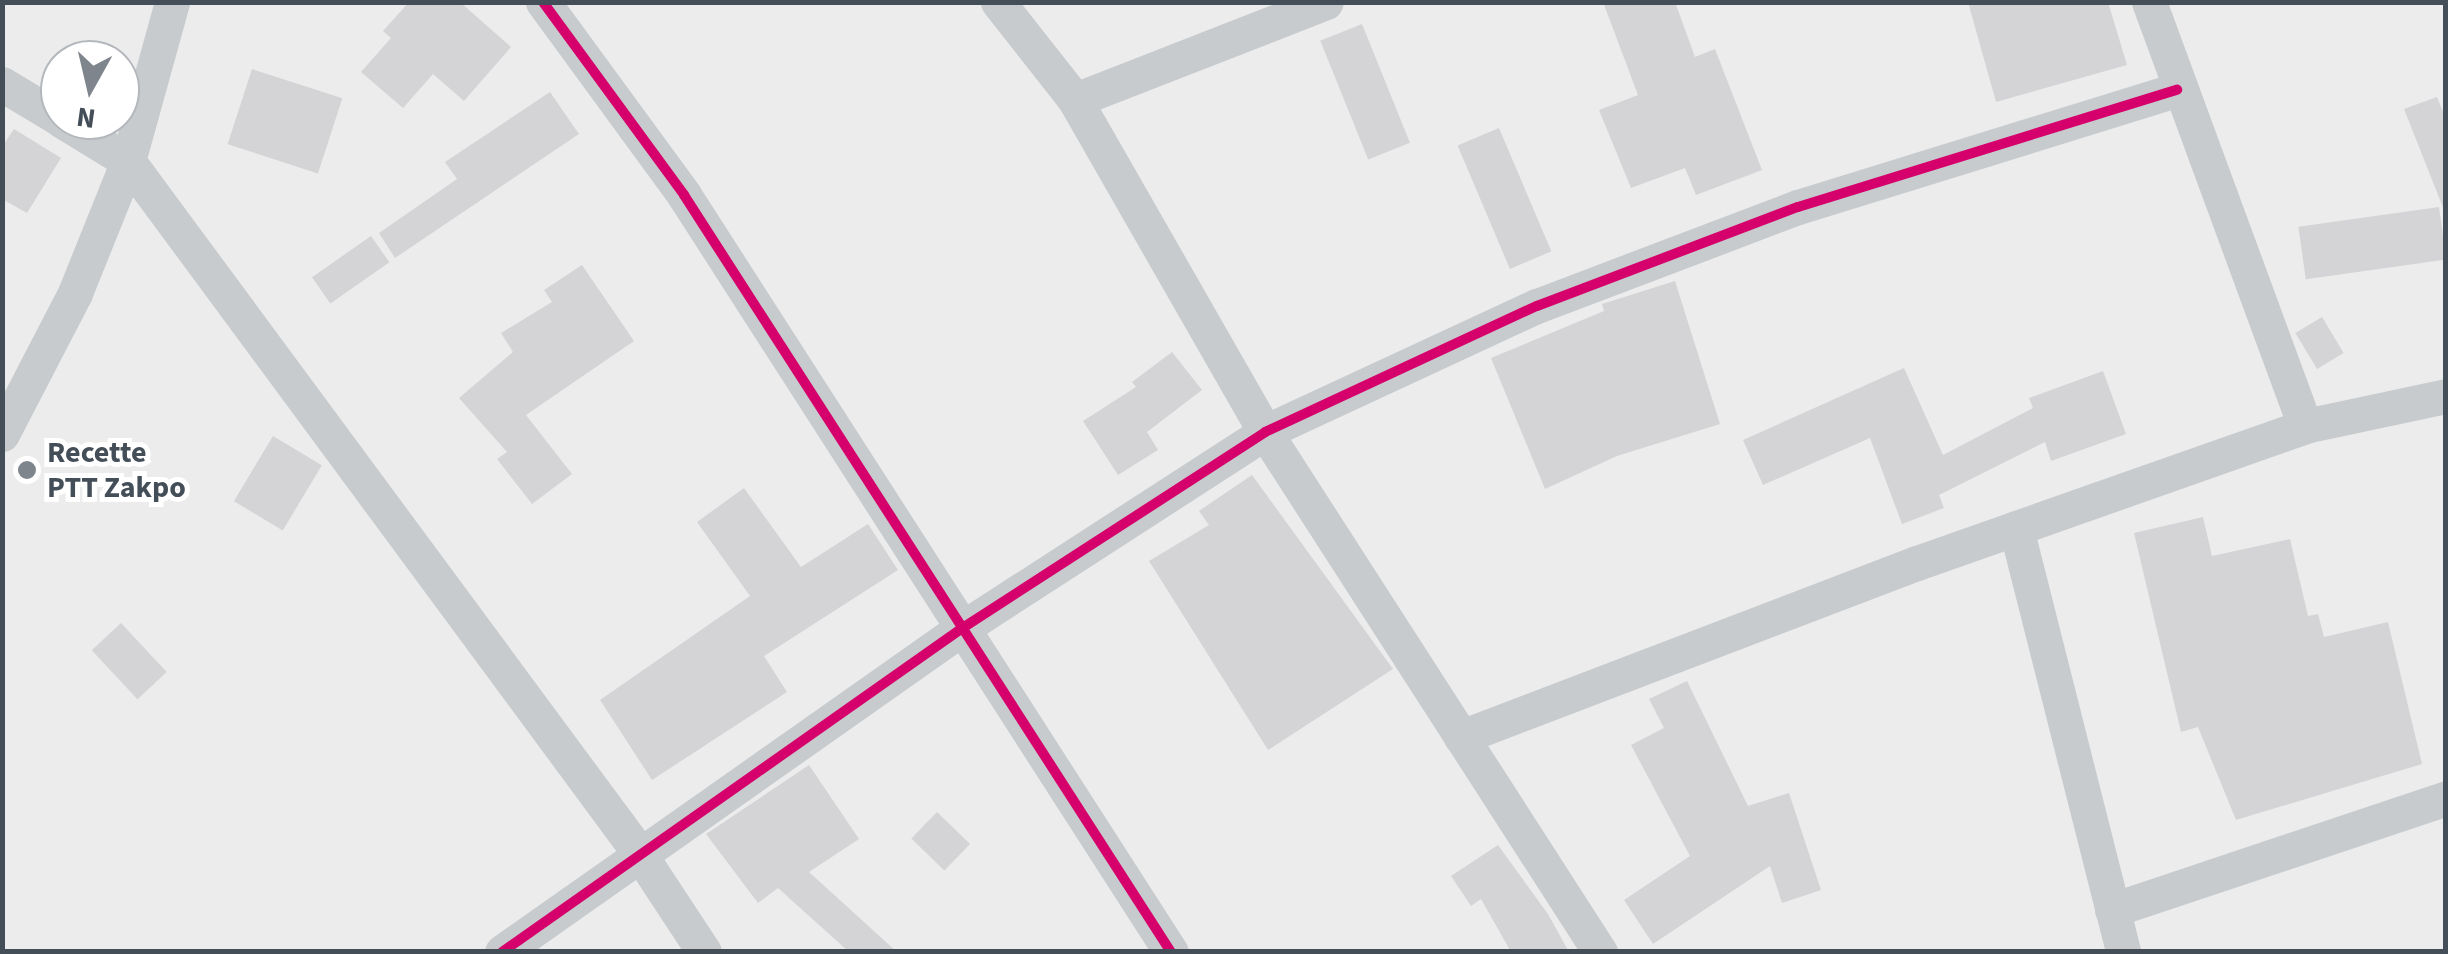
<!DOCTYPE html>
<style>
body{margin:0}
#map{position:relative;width:2448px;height:954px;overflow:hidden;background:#edecec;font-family:"Source Sans 3",sans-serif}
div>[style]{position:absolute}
.building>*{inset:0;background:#d4d4d6;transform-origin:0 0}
.street>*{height:35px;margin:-17.5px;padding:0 17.5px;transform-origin:17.5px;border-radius:17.5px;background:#c8cbcd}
.cycleway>*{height:10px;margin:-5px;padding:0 5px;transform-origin:5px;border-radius:5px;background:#d6006c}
.dots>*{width:28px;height:28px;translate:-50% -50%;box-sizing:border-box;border:5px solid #fff;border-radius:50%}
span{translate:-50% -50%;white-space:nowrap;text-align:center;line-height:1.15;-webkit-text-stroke:10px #fff;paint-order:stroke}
.poi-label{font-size:30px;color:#444e58;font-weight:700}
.left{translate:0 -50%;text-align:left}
.frame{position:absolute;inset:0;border:5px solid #444e58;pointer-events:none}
.north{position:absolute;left:40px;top:40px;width:100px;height:100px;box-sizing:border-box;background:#fff;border:2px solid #b4b8bc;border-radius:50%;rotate:188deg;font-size:28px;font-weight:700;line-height:40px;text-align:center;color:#444e58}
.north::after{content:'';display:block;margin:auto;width:35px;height:45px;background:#7f858c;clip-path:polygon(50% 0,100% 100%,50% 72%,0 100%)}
</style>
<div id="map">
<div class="building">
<i style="clip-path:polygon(409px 2px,460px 2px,511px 47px,464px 101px,433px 74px,403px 108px,361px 72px,391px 38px,383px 31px)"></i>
<i style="clip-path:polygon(1603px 2px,1675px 2px,1695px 57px,1715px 49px,1762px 170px,1696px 195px,1685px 168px,1631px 188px,1599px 110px,1638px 95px)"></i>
<i style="clip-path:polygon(1968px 2px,2108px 2px,2127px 65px,1996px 102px)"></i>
<i style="left:1362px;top:24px;width:128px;height:45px;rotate:68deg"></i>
<i style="left:252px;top:69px;width:95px;height:79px;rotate:18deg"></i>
<i style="clip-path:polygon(550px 92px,579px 134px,395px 258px,379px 233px,457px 179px,445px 162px)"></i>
<i style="clip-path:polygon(2437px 97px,2446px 119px,2444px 210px,2404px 109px)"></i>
<i style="left:1499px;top:128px;width:134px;height:45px;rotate:67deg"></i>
<i style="clip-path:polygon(14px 129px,61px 158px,27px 213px,2px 199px,2px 147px)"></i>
<i style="left:2439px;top:207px;width:53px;height:142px;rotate:82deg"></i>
<i style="left:371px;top:236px;width:32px;height:72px;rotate:55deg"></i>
<i style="clip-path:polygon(582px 265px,634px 341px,526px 415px,572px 474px,532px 504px,497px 459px,507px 452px,459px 398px,513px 352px,501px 333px,552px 302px,544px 290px)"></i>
<i style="clip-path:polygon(1675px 281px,1720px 424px,1617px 456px,1545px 489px,1491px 358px,1604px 311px,1602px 304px)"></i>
<i style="left:2322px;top:317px;width:42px;height:31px;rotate:59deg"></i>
<i style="clip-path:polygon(1172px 352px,1202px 390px,1147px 432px,1158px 450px,1118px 475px,1083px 421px,1136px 387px,1132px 382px)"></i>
<i style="clip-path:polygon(1904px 368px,1943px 455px,2033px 408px,2029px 398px,2103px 371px,2126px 434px,2051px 461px,2045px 442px,1939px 495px,1944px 508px,1902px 524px,1870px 438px,1763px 485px,1743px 440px)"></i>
<i style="left:273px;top:436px;width:57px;height:76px;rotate:31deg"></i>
<i style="clip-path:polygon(1252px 475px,1393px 669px,1268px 750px,1149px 561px,1209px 525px,1199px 511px)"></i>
<i style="clip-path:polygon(744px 488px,801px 567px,868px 524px,898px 570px,764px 656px,787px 692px,652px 780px,600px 700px,750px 596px,697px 522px)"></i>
<i style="clip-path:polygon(2203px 517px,2212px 556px,2290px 539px,2308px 616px,2318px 614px,2324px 637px,2388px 622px,2422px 764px,2236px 820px,2198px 727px,2181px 732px,2134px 533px)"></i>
<i style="left:121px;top:623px;width:67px;height:40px;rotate:47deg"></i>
<i style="clip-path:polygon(1687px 681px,1748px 806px,1789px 793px,1821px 890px,1782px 903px,1770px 866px,1653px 944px,1624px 900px,1690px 856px,1631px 745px,1664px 728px,1649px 699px)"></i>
<i style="clip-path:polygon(809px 765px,859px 839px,809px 872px,897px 952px,849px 952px,778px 888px,758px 903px,706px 834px)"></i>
<i style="left:937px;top:812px;width:46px;height:37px;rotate:44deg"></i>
<i style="clip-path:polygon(1498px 845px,1548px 914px,1569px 952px,1511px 952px,1481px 899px,1471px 906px,1451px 876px)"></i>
</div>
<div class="street">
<i style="left:543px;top:2px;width:239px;rotate:53.8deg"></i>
<i style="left:684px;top:195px;width:900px;rotate:57.25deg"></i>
<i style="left:998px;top:2px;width:125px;rotate:51.8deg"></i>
<i style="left:1075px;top:100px;width:383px;rotate:60.2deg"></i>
<i style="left:1265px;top:432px;width:619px;rotate:57.21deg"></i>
<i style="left:2149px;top:2px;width:452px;rotate:69.8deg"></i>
<i style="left:2px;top:84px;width:68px;rotate:31.1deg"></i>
<i style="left:1075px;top:100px;width:269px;rotate:-21.3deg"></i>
<i style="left:61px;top:120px;width:79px;rotate:31.5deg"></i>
<i style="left:128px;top:161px;width:857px;rotate:53.54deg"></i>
<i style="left:637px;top:850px;width:122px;rotate:56.7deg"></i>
<i style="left:2px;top:434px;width:159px;rotate:-62.6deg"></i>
<i style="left:75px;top:293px;width:142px;rotate:-68.1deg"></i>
<i style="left:128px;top:161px;width:165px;rotate:-74.5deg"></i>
<i style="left:2016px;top:528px;width:437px;rotate:75.8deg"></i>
<i style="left:1461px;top:737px;width:488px;rotate:-20.9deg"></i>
<i style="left:1917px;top:563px;width:411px;rotate:-19.4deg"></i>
<i style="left:2305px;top:426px;width:144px;rotate:-12deg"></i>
<i style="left:2112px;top:910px;width:352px;rotate:-18.5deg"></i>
<i style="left:502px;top:952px;width:561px;rotate:-35.13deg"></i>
<i style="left:961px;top:629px;width:362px;rotate:-32.9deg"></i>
<i style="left:1265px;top:432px;width:300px;rotate:-24.9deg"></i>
<i style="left:1537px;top:306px;width:279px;rotate:-20.8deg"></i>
<i style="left:1798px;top:207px;width:397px;rotate:-17.2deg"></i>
</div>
<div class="cycleway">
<i style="left:543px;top:2px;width:239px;rotate:53.8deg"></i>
<i style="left:684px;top:195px;width:900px;rotate:57.25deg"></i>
<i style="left:502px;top:952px;width:561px;rotate:-35.13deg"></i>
<i style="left:961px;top:629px;width:362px;rotate:-32.9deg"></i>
<i style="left:1265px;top:432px;width:300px;rotate:-24.9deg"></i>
<i style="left:1537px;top:306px;width:279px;rotate:-20.8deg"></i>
<i style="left:1798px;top:207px;width:397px;rotate:-17.2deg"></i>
</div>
<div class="dots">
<i style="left:27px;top:470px;background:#7f858c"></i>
</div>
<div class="poi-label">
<span class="left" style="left:47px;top:470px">Recette<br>PTT Zakpo</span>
</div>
<div class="frame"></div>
<div class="north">N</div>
</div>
